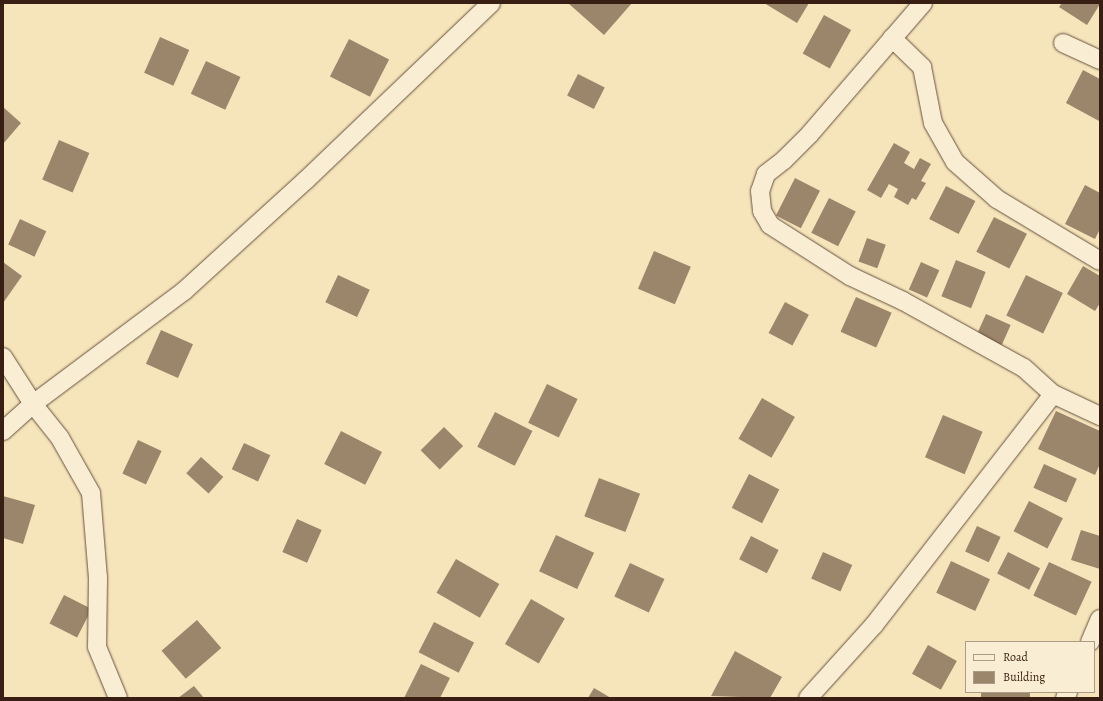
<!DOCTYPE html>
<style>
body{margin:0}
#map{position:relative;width:1103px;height:701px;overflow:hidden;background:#f6e5bb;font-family:Alegreya,serif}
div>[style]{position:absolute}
.building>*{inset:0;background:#9b856b;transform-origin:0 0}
.roads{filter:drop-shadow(0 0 1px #68503e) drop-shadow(0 0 1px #68503e)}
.street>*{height:18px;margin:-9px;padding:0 9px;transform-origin:9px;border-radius:9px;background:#f9eed3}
span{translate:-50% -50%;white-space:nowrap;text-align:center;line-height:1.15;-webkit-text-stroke:3px #f9eed3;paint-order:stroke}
.frame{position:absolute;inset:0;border:4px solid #391e14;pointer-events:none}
.legend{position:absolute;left:965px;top:641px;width:130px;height:52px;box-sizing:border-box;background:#f9eed3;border:1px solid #ac9b87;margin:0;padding:5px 7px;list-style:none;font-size:12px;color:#391e14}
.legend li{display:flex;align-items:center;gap:8px;height:20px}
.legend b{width:20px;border:1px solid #ac9b87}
</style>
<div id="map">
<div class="building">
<i style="clip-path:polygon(568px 3px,632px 3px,604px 35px)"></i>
<i style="clip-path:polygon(764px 3px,809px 3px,797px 23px)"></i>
<i style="clip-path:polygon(1062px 3px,1100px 3px,1100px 4px,1087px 25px,1059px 7px)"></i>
<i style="left:824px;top:15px;width:31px;height:44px;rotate:29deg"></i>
<i style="left:160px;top:37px;width:32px;height:39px;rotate:24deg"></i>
<i style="left:349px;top:39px;width:45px;height:42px;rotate:27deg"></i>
<i style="left:206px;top:61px;width:38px;height:36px;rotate:25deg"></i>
<i style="clip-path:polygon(1083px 70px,1100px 79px,1099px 121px,1066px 103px)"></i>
<i style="left:578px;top:74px;width:30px;height:24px;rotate:27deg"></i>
<i style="clip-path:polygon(3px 107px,21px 123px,3px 144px)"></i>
<i style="left:59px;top:140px;width:33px;height:43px;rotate:23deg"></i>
<i style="clip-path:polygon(894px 143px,910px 152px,904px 163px,914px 169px,920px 158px,931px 164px,921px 181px,926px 183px,916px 200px,912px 198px,908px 205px,894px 197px,898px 189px,889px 184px,881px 198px,867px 190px)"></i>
<i style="left:795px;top:178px;width:28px;height:42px;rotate:27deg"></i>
<i style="clip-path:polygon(1085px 185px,1100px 193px,1100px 229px,1095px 239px,1065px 224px)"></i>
<i style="left:946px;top:186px;width:33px;height:37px;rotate:27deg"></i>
<i style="left:829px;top:198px;width:30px;height:39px;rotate:27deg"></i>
<i style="left:994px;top:217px;width:37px;height:39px;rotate:27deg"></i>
<i style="left:20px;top:219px;width:29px;height:28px;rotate:25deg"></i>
<i style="left:867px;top:238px;width:20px;height:25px;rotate:20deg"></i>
<i style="left:654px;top:251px;width:40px;height:41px;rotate:23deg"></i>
<i style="left:956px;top:260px;width:32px;height:39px;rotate:22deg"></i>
<i style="clip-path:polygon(3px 262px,22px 276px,3px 303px)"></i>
<i style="left:921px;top:262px;width:20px;height:30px;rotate:24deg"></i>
<i style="clip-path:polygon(1083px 266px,1100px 276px,1100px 303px,1095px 311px,1067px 294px)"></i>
<i style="left:338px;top:275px;width:35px;height:30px;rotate:25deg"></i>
<i style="left:1026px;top:275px;width:41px;height:45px;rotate:26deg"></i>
<i style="left:856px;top:297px;width:39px;height:38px;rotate:24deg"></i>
<i style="left:785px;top:302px;width:27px;height:35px;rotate:28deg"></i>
<i style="left:986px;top:314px;width:27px;height:22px;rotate:24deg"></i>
<i style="left:161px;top:330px;width:35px;height:37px;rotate:24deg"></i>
<i style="left:547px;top:384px;width:34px;height:43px;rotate:26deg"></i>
<i style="left:762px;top:398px;width:38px;height:47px;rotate:30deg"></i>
<i style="clip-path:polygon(1056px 411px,1100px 431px,1100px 464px,1095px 475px,1038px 449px)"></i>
<i style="left:495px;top:412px;width:42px;height:39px;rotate:27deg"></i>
<i style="left:943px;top:415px;width:43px;height:46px;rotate:23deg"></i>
<i style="left:444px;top:427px;width:27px;height:33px;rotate:45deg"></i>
<i style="left:341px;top:431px;width:46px;height:37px;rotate:27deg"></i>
<i style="left:138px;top:440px;width:26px;height:37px;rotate:25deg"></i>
<i style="left:244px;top:443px;width:29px;height:29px;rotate:25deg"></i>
<i style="left:201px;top:457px;width:30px;height:22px;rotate:42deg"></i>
<i style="left:1044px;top:464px;width:36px;height:26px;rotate:24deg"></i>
<i style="left:749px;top:474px;width:34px;height:38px;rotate:27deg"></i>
<i style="left:599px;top:478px;width:44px;height:41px;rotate:21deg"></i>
<i style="clip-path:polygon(3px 496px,35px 505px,23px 544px,3px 538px)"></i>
<i style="left:1029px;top:501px;width:38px;height:34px;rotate:27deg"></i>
<i style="left:297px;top:519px;width:27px;height:36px;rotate:24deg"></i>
<i style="left:977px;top:526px;width:26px;height:28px;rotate:25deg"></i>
<i style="clip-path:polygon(1081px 530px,1100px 536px,1100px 569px,1071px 560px)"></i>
<i style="left:556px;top:535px;width:42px;height:40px;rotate:25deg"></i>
<i style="left:751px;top:536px;width:31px;height:26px;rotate:27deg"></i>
<i style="left:823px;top:552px;width:32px;height:29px;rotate:24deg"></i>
<i style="left:1008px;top:552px;width:36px;height:24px;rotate:27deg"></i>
<i style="left:456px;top:559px;width:50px;height:39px;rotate:30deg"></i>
<i style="left:951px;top:561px;width:43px;height:35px;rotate:25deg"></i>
<i style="left:1049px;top:562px;width:47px;height:37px;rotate:25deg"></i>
<i style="left:630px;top:563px;width:38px;height:37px;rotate:25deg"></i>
<i style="left:64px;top:595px;width:31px;height:32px;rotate:27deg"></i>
<i style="left:531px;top:599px;width:39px;height:52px;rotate:30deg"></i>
<i style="left:197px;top:620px;width:37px;height:47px;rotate:49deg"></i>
<i style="left:434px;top:622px;width:45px;height:34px;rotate:27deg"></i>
<i style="left:928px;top:645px;width:33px;height:33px;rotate:29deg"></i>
<i style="clip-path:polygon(735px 651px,782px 677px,770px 698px,711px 696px)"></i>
<i style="clip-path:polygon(421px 664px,450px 678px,440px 698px,404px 698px)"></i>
<i style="clip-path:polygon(194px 686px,204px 698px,178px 698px)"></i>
<i style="clip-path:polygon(594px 688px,611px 698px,588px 698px)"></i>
<i style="left:981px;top:692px;width:49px;height:6px"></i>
</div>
<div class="roads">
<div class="street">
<i style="left:923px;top:3px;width:173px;rotate:130.8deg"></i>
<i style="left:810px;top:134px;width:37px;rotate:135deg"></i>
<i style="left:784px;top:160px;width:23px;rotate:142deg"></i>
<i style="left:766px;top:174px;width:18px;rotate:109deg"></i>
<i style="left:760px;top:191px;width:20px;rotate:84deg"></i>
<i style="left:762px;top:211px;width:16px;rotate:60deg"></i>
<i style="left:770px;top:225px;width:95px;rotate:32.5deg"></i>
<i style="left:850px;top:276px;width:59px;rotate:25.3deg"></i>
<i style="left:903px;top:301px;width:138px;rotate:29deg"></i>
<i style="left:1024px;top:368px;width:39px;rotate:42deg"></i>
<i style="left:1053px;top:394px;width:52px;rotate:25.1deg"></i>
<i style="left:892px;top:38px;width:42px;rotate:44deg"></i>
<i style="left:922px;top:67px;width:57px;rotate:78.9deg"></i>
<i style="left:933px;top:123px;width:45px;rotate:60.6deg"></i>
<i style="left:955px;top:162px;width:56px;rotate:41.4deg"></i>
<i style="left:997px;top:199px;width:120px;rotate:31deg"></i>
<i style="left:1063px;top:43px;width:41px;rotate:24.7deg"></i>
<i style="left:3px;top:357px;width:56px;rotate:57.4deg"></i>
<i style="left:33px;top:404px;width:43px;rotate:51.5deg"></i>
<i style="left:60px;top:438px;width:63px;rotate:60.6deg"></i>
<i style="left:91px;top:493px;width:85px;rotate:85.3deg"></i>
<i style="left:98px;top:578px;width:69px;rotate:90.8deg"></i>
<i style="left:97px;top:647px;width:55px;rotate:67.6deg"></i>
<i style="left:3px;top:431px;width:40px;rotate:-42deg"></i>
<i style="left:33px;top:404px;width:189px;rotate:-36.8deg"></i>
<i style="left:184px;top:291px;width:165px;rotate:-42.3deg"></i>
<i style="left:306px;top:180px;width:256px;rotate:-43.7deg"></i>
<i style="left:1090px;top:642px;width:25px;rotate:-67deg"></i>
<i style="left:808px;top:698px;width:98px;rotate:-47.9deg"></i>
<i style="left:874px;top:625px;width:292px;rotate:-52.2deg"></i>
<i style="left:1065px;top:698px;width:7px;rotate:-63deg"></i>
</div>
</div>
<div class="frame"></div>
<ul class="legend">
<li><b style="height:5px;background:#f9eed3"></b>Road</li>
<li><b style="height:11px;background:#9b856b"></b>Building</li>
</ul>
</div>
